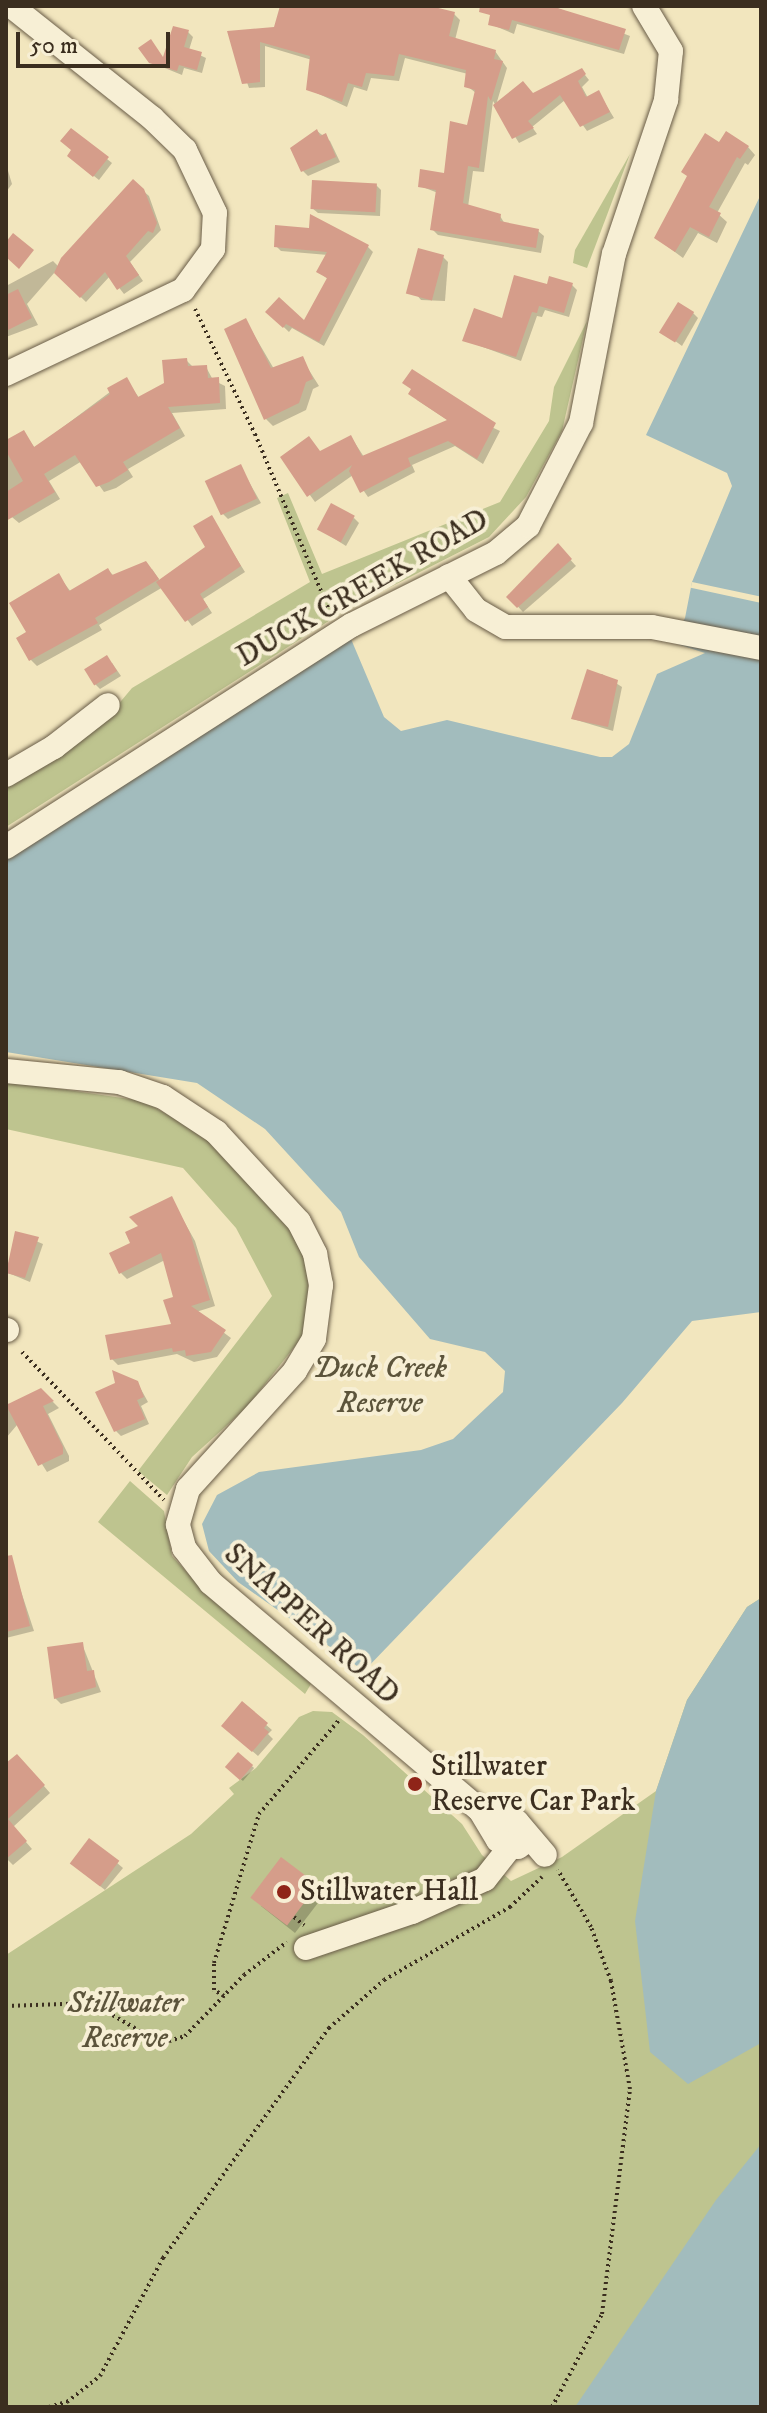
<!DOCTYPE html>
<style>
body{margin:0}
#map{position:relative;width:767px;height:2413px;overflow:hidden;background:#f2e6be;font-family:"IM FELL DW Pica",serif}
div>[style]{position:absolute}
.green>*{inset:0;background:#bec48f}
.water>*{inset:0;background:#a2bcbd}
.pier>*{inset:0;background:#f2e6be;transform-origin:0 0}
.shadow>*{inset:0;background:#0003;transform-origin:0 0}
.building>*{inset:0;background:#d59d8a;transform-origin:0 0}
.path>*{height:4px;margin-top:-2px;transform-origin:0;background:repeating-linear-gradient(90deg,#3b2e1f 0 2px,transparent 0 6px)}
.roads{filter:drop-shadow(0 0 2px #695c47) drop-shadow(0 0 2px #695c47)}
.minor>*{height:24px;margin:-12px;padding:0 12px;transform-origin:12px;border-radius:12px;background:#f7efd5}
.dots>*{width:22px;height:22px;translate:-50% -50%;box-sizing:border-box;border:4px solid #f7efd5;border-radius:50%}
span{translate:-50% -50%;white-space:nowrap;text-align:center;line-height:1.15;-webkit-text-stroke:8px #f7efd5;paint-order:stroke}
.street-label{font-size:30px;color:#3b2e1f}
.park-label{font-size:30px;color:#5c543b;font-style:italic}
.poi-label{font-size:30px;color:#3b2e1f}
.left{translate:0 -50%;text-align:left}
.frame{position:absolute;inset:0;border:8px solid #3b2e1f;pointer-events:none}
.scale{position:absolute;left:16px;top:32px;width:154px;height:36px;box-sizing:border-box;border:4px solid #3b2e1f;border-top:0;padding-left:10px;font-size:24px;line-height:28px;white-space:nowrap;color:#3b2e1f;-webkit-text-stroke:6px #f7efd5;paint-order:stroke}
</style>
<div id="map">
<div class="green">
<i style="clip-path:polygon(630px 154px,587px 268px,573px 263px,575px 250px)"></i>
<i style="clip-path:polygon(587px 321px,562px 431px,526px 497px,489px 537px,349px 608px,6px 827px,6px 785px,111px 713px,132px 688px,310px 582px,277px 498px,288px 493px,322px 574px,500px 502px,549px 421px,554px 387px)"></i>
<i style="clip-path:polygon(6px 1081px,143px 1101px,201px 1133px,273px 1200px,306px 1249px,310px 1302px,303px 1336px,246px 1408px,192px 1457px,167px 1495px,138px 1471px,272px 1296px,236px 1228px,183px 1168px,6px 1129px)"></i>
<i style="clip-path:polygon(130px 1481px,164px 1511px,172px 1556px,208px 1595px,311px 1684px,305px 1694px,98px 1522px)"></i>
<i style="clip-path:polygon(761px 1598px,761px 2407px,6px 2407px,6px 1955px,191px 1834px,234px 1794px,229px 1788px,256px 1768px,299px 1717px,313px 1711px,332px 1712px,363px 1735px,462px 1824px,482px 1855px,511px 1881px,562px 1857px,656px 1791px,687px 1700px,747px 1607px)"></i>
</div>
<div class="water">
<i style="clip-path:polygon(761px 194px,761px 1312px,692px 1321px,622px 1403px,364px 1671px,238px 1582px,209px 1551px,202px 1524px,217px 1495px,259px 1472px,421px 1450px,453px 1439px,503px 1392px,505px 1371px,485px 1352px,430px 1339px,359px 1257px,341px 1212px,265px 1129px,197px 1083px,6px 1052px,6px 853px,351px 639px,384px 717px,401px 731px,447px 720px,600px 757px,612px 757px,629px 744px,657px 674px,705px 653px,671px 642px,685px 618px,692px 582px,732px 486px,727px 473px,646px 435px)"></i>
<i style="clip-path:polygon(761px 1598px,761px 2043px,688px 2084px,650px 2052px,635px 1921px,656px 1791px,687px 1700px,747px 1607px)"></i>
<i style="clip-path:polygon(761px 2144px,761px 2407px,575px 2407px,716px 2200px)"></i>
</div>
<div class="pier">
<i style="left:692px;top:582px;width:71px;height:6px;rotate:12deg"></i>
</div>
<div class="shadow">
<i style="clip-path:polygon(282px 6px,422px 6px,454px 14px,460px 20px,455px 40px,495px 51px,507px 68px,496px 105px,533px 95px,581px 70px,589px 80px,582px 87px,588px 98px,599px 93px,614px 118px,587px 131px,565px 100px,532px 127px,537px 134px,519px 143px,493px 101px,484px 172px,473px 171px,468px 207px,500px 216px,505px 224px,538px 231px,544px 236px,541px 253px,438px 235px,432px 229px,438px 193px,420px 186px,445px 175px,468px 127px,476px 93px,467px 86px,468px 74px,405px 58px,399px 81px,371px 78px,367px 91px,354px 87px,347px 107px,308px 89px,312px 60px,265px 46px,265px 87px,249px 88px,229px 32px,276px 29px)"></i>
<i style="clip-path:polygon(495px 6px,552px 6px,630px 36px,624px 54px,517px 24px,514px 34px,490px 24px)"></i>
<i style="clip-path:polygon(188px 32px,193px 37px,189px 50px,206px 58px,202px 73px,184px 68px,182px 75px,150px 62px,165px 60px)"></i>
<i style="clip-path:polygon(72px 131px,112px 163px,99px 180px,74px 160px)"></i>
<i style="clip-path:polygon(317px 131px,330px 141px,340px 162px,308px 176px,303px 171px)"></i>
<i style="clip-path:polygon(720px 145px,748px 147px,755px 155px,748px 165px,745px 163px,717px 213px,727px 222px,717px 243px,698px 233px,683px 258px,656px 238px)"></i>
<i style="clip-path:polygon(6px 164px,12px 184px,6px 192px)"></i>
<i style="clip-path:polygon(133px 182px,149px 196px,161px 230px,130px 262px,143px 281px,124px 294px,110px 276px,86px 302px,55px 272px,27px 304px,38px 325px,6px 337px,6px 286px,53px 261px,59px 267px)"></i>
<i style="clip-path:polygon(376px 185px,381px 190px,380px 216px,318px 213px,312px 208px)"></i>
<i style="clip-path:polygon(276px 246px,368px 247px,373px 252px,324px 346px,292px 328px,289px 332px,268px 312px,305px 323px,329px 280px,319px 272px,328px 255px,281px 251px)"></i>
<i style="clip-path:polygon(443px 257px,448px 262px,445px 301px,421px 300px,416px 294px)"></i>
<i style="clip-path:polygon(572px 285px,577px 290px,569px 317px,545px 310px,542px 317px,537px 316px,521px 361px,464px 340px,503px 321px,549px 287px)"></i>
<i style="clip-path:polygon(693px 313px,698px 318px,682px 346px,663px 332px)"></i>
<i style="clip-path:polygon(246px 321px,274px 369px,302px 359px,319px 386px,313px 389px,306px 410px,273px 426px,266px 419px)"></i>
<i style="clip-path:polygon(186px 360px,194px 368px,206px 367px,213px 380px,225px 386px,226px 409px,172px 413px,185px 436px,128px 469px,133px 477px,116px 488px,104px 492px,82px 461px,49px 481px,60px 499px,19px 523px,6px 512px,6px 442px,23px 432px,35px 448px,126px 380px,140px 399px,166px 384px)"></i>
<i style="clip-path:polygon(413px 390px,500px 431px,483px 464px,455px 446px,412px 465px,415px 472px,368px 497px,353px 475px,315px 502px,283px 458px,321px 453px,351px 437px,364px 457px,449px 421px,417px 400px)"></i>
<i style="clip-path:polygon(240px 466px,261px 503px,228px 519px,222px 513px)"></i>
<i style="clip-path:polygon(211px 518px,245px 572px,203px 599px,212px 613px,192px 626px,163px 587px,99px 625px,102px 630px,37px 666px,31px 660px,18px 638px,29px 632px,58px 575px,71px 592px,108px 570px,114px 576px,152px 569px,160px 581px,208px 547px)"></i>
<i style="clip-path:polygon(354px 518px,359px 523px,346px 546px,319px 529px)"></i>
<i style="clip-path:polygon(558px 546px,576px 566px,523px 612px,509px 597px)"></i>
<i style="clip-path:polygon(112px 663px,121px 676px,100px 689px,95px 684px)"></i>
<i style="clip-path:polygon(602px 674px,622px 687px,613px 731px,573px 719px,586px 675px)"></i>
<i style="clip-path:polygon(171px 1198px,195px 1241px,215px 1306px,196px 1312px,231px 1338px,217px 1357px,194px 1362px,177px 1354px,118px 1365px,112px 1359px,173px 1326px,176px 1298px,165px 1260px,127px 1279px,121px 1273px,141px 1226px)"></i>
<i style="clip-path:polygon(17px 1233px,43px 1244px,30px 1282px,6px 1272px)"></i>
<i style="clip-path:polygon(137px 1382px,148px 1402px,141px 1406px,149px 1424px,121px 1436px,116px 1431px)"></i>
<i style="clip-path:polygon(41px 1390px,59px 1408px,48px 1414px,69px 1456px,69px 1461px,47px 1472px,17px 1425px,6px 1438px,6px 1402px,10px 1405px)"></i>
<i style="clip-path:polygon(17px 1579px,34px 1631px,6px 1638px,6px 1582px)"></i>
<i style="clip-path:polygon(82px 1644px,101px 1692px,61px 1704px,55px 1698px)"></i>
<i style="clip-path:polygon(242px 1704px,272px 1730px,268px 1734px,273px 1739px,258px 1756px,229px 1731px)"></i>
<i style="left:239px;top:1755px;width:20px;height:17px;rotate:41deg"></i>
<i style="clip-path:polygon(24px 1763px,50px 1793px,13px 1827px,32px 1849px,13px 1865px,6px 1858px,6px 1766px)"></i>
<i style="clip-path:polygon(90px 1840px,123px 1868px,105px 1890px,77px 1868px)"></i>
<i style="clip-path:polygon(316px 1887px,324px 1895px,295px 1933px,261px 1906px)"></i>
</div>
<div class="building">
<i style="clip-path:polygon(280px 6px,430px 6px,455px 12px,449px 36px,496px 50px,494px 59px,503px 61px,491px 101px,488px 96px,479px 168px,468px 166px,463px 203px,501px 214px,500px 221px,539px 229px,536px 248px,430px 230px,436px 190px,418px 187px,420px 169px,444px 173px,450px 121px,467px 125px,475px 90px,464px 87px,466px 70px,399px 54px,394px 76px,366px 73px,362px 87px,348px 83px,342px 102px,306px 90px,310px 56px,260px 42px,260px 82px,242px 84px,227px 31px,274px 27px)"></i>
<i style="clip-path:polygon(480px 6px,551px 6px,626px 29px,619px 50px,512px 20px,509px 30px,488px 25px,490px 15px,479px 12px)"></i>
<i style="clip-path:polygon(173px 26px,189px 30px,184px 47px,202px 52px,197px 70px,179px 65px,177px 71px,149px 63px,138px 48px,151px 39px,163px 57px)"></i>
<i style="clip-path:polygon(582px 68px,586px 74px,578px 81px,586px 97px,599px 90px,610px 112px,580px 127px,560px 95px,528px 121px,534px 128px,512px 139px,493px 105px,523px 81px,533px 93px)"></i>
<i style="clip-path:polygon(71px 128px,109px 157px,93px 177px,67px 156px,71px 150px,60px 141px)"></i>
<i style="clip-path:polygon(317px 129px,320px 136px,326px 133px,336px 157px,301px 172px,290px 148px)"></i>
<i style="clip-path:polygon(726px 131px,749px 146px,740px 159px,737px 157px,709px 207px,721px 213px,709px 237px,690px 227px,675px 252px,654px 238px,687px 176px,681px 172px,705px 133px,719px 142px)"></i>
<i style="clip-path:polygon(133px 179px,144px 189px,157px 223px,153px 233px,148px 231px,126px 256px,139px 275px,117px 290px,105px 272px,80px 298px,54px 273px,61px 258px)"></i>
<i style="left:312px;top:180px;width:65px;height:29px;rotate:3deg"></i>
<i style="clip-path:polygon(310px 214px,369px 245px,319px 342px,286px 324px,283px 328px,265px 312px,279px 297px,304px 320px,327px 278px,316px 272px,327px 252px,274px 247px,275px 225px,309px 228px)"></i>
<i style="clip-path:polygon(13px 233px,34px 250px,19px 269px,6px 257px,6px 242px)"></i>
<i style="left:418px;top:248px;width:27px;height:47px;rotate:15deg"></i>
<i style="clip-path:polygon(514px 275px,547px 284px,549px 276px,573px 283px,564px 313px,539px 306px,537px 313px,532px 312px,516px 357px,462px 341px,474px 308px,502px 318px)"></i>
<i style="clip-path:polygon(18px 289px,32px 318px,6px 331px,6px 295px)"></i>
<i style="left:678px;top:302px;width:19px;height:36px;rotate:32deg"></i>
<i style="clip-path:polygon(246px 318px,271px 368px,303px 356px,313px 379px,306px 382px,299px 403px,264px 420px,224px 329px)"></i>
<i style="clip-path:polygon(187px 358px,188px 366px,207px 365px,208px 378px,219px 377px,220px 403px,168px 407px,180px 428px,123px 462px,128px 470px,109px 482px,96px 487px,75px 455px,44px 474px,55px 492px,6px 521px,6px 492px,23px 481px,6px 451px,6px 440px,24px 430px,34px 447px,110px 394px,107px 388px,127px 377px,138px 397px,164px 383px,162px 360px)"></i>
<i style="clip-path:polygon(412px 369px,496px 423px,477px 459px,448px 441px,408px 458px,411px 466px,360px 493px,349px 471px,352px 465px,307px 497px,280px 457px,309px 436px,320px 451px,351px 435px,362px 456px,447px 420px,408px 394px,411px 389px,402px 383px)"></i>
<i style="left:241px;top:464px;width:38px;height:40px;rotate:65deg"></i>
<i style="left:331px;top:503px;width:27px;height:30px;rotate:28deg"></i>
<i style="clip-path:polygon(212px 515px,241px 566px,200px 594px,208px 607px,185px 622px,156px 582px,205px 547px,193px 526px)"></i>
<i style="clip-path:polygon(558px 543px,572px 559px,517px 608px,506px 597px)"></i>
<i style="clip-path:polygon(146px 561px,159px 579px,95px 618px,98px 623px,29px 661px,16px 638px,26px 632px,9px 603px,59px 573px,69px 591px,108px 568px,112px 575px)"></i>
<i style="left:107px;top:655px;width:19px;height:27px;rotate:58deg"></i>
<i style="clip-path:polygon(587px 669px,618px 680px,608px 727px,571px 719px)"></i>
<i style="clip-path:polygon(172px 1196px,190px 1233px,210px 1300px,191px 1306px,226px 1330px,211px 1352px,186px 1356px,185px 1350px,173px 1352px,172px 1348px,110px 1360px,105px 1335px,171px 1324px,163px 1300px,173px 1297px,161px 1253px,119px 1274px,109px 1253px,130px 1243px,125px 1232px,138px 1226px,129px 1217px)"></i>
<i style="clip-path:polygon(15px 1231px,39px 1237px,25px 1278px,6px 1273px)"></i>
<i style="clip-path:polygon(112px 1370px,138px 1381px,144px 1397px,137px 1400px,145px 1419px,114px 1432px,95px 1392px,115px 1383px)"></i>
<i style="clip-path:polygon(41px 1388px,54px 1401px,43px 1406px,63px 1447px,63px 1454px,38px 1466px,6px 1405px)"></i>
<i style="clip-path:polygon(12px 1555px,30px 1626px,6px 1632px,6px 1556px)"></i>
<i style="clip-path:polygon(83px 1642px,87px 1671px,94px 1670px,96px 1687px,54px 1699px,47px 1647px)"></i>
<i style="clip-path:polygon(242px 1701px,268px 1723px,264px 1728px,269px 1732px,252px 1752px,221px 1726px)"></i>
<i style="left:238px;top:1752px;width:20px;height:20px;rotate:41deg"></i>
<i style="clip-path:polygon(17px 1754px,45px 1785px,8px 1819px,27px 1841px,6px 1859px,6px 1763px)"></i>
<i style="left:89px;top:1838px;width:38px;height:32px;rotate:37deg"></i>
<i style="left:281px;top:1857px;width:46px;height:51px;rotate:37deg"></i>
</div>
<div class="path">
<i style="left:195px;top:309px;width:139px;rotate:64.4deg"></i>
<i style="left:255px;top:434px;width:196px;rotate:67.2deg"></i>
<i style="left:22px;top:1352px;width:205px;rotate:46.2deg"></i>
<i style="left:294px;top:1917px;width:13px;rotate:39deg"></i>
<i style="left:224px;top:1996px;width:12px;rotate:-149deg"></i>
<i style="left:214px;top:1990px;width:27px;rotate:-90deg"></i>
<i style="left:214px;top:1963px;width:156px;rotate:-73.2deg"></i>
<i style="left:259px;top:1814px;width:123px;rotate:-49.6deg"></i>
<i style="left:6px;top:2006px;width:86px;rotate:-2deg"></i>
<i style="left:92px;top:2003px;width:73px;rotate:30.4deg"></i>
<i style="left:155px;top:2040px;width:14px;rotate:4deg"></i>
<i style="left:169px;top:2041px;width:17px;rotate:-17deg"></i>
<i style="left:185px;top:2036px;width:85px;rotate:-46deg"></i>
<i style="left:244px;top:1975px;width:54px;rotate:-37.5deg"></i>
<i style="left:49px;top:2407px;width:19px;rotate:-16deg"></i>
<i style="left:67px;top:2402px;width:42px;rotate:-38.2deg"></i>
<i style="left:100px;top:2376px;width:134px;rotate:-61.9deg"></i>
<i style="left:163px;top:2258px;width:284px;rotate:-54.2deg"></i>
<i style="left:329px;top:2028px;width:73px;rotate:-41.1deg"></i>
<i style="left:384px;top:1980px;width:146px;rotate:-30.1deg"></i>
<i style="left:510px;top:1907px;width:44px;rotate:-43.2deg"></i>
<i style="left:552px;top:2407px;width:106px;rotate:-61.7deg"></i>
<i style="left:602px;top:2314px;width:227px;rotate:-82.9deg"></i>
<i style="left:630px;top:2089px;width:110px;rotate:-100deg"></i>
<i style="left:611px;top:1981px;width:58px;rotate:-110.3deg"></i>
<i style="left:591px;top:1927px;width:66px;rotate:-120.1deg"></i>
</div>
<div class="roads">
<div class="minor">
<i style="left:6px;top:374px;width:196px;rotate:-25.4deg"></i>
<i style="left:183px;top:290px;width:51px;rotate:-53.8deg"></i>
<i style="left:213px;top:249px;width:36px;rotate:-87deg"></i>
<i style="left:215px;top:213px;width:70px;rotate:-115.5deg"></i>
<i style="left:185px;top:150px;width:46px;rotate:-135.9deg"></i>
<i style="left:152px;top:118px;width:180px;rotate:-141.5deg"></i>
<i style="left:449px;top:576px;width:43px;rotate:51.5deg"></i>
<i style="left:476px;top:610px;width:34px;rotate:30deg"></i>
<i style="left:506px;top:627px;width:146px"></i>
<i style="left:652px;top:627px;width:111px;rotate:10.9deg"></i>
<i style="left:6px;top:775px;width:56px;rotate:-30.3deg"></i>
<i style="left:54px;top:747px;width:68px;rotate:-37.9deg"></i>
<i style="left:6px;top:847px;width:411px;rotate:-32.7deg"></i>
<i style="left:352px;top:625px;width:161px;rotate:-26.6deg"></i>
<i style="left:496px;top:553px;width:42px;rotate:-40.2deg"></i>
<i style="left:528px;top:526px;width:116px;rotate:-62.8deg"></i>
<i style="left:581px;top:423px;width:172px;rotate:-79deg"></i>
<i style="left:614px;top:254px;width:163px;rotate:-71.3deg"></i>
<i style="left:666px;top:100px;width:49px;rotate:-84.2deg"></i>
<i style="left:671px;top:51px;width:52px;rotate:-121deg"></i>
<i style="left:6px;top:1071px;width:114px;rotate:5.6deg"></i>
<i style="left:119px;top:1082px;width:46px;rotate:18.8deg"></i>
<i style="left:163px;top:1097px;width:64px;rotate:33.4deg"></i>
<i style="left:216px;top:1132px;width:122px;rotate:47.3deg"></i>
<i style="left:299px;top:1222px;width:36px;rotate:63deg"></i>
<i style="left:315px;top:1254px;width:32px;rotate:79deg"></i>
<i style="left:321px;top:1285px;width:54px;rotate:97.4deg"></i>
<i style="left:314px;top:1339px;width:37px;rotate:121deg"></i>
<i style="left:295px;top:1371px;width:159px;rotate:132.2deg"></i>
<i style="left:188px;top:1489px;width:37px;rotate:106deg"></i>
<i style="left:178px;top:1525px;width:24px;rotate:75deg"></i>
<i style="left:184px;top:1548px;width:44px;rotate:52.4deg"></i>
<i style="left:211px;top:1583px;width:352px;rotate:40.2deg"></i>
<i style="left:480px;top:1810px;width:35px;rotate:59deg"></i>
<i style="left:498px;top:1840px;width:21px;rotate:19deg"></i>
<i style="left:518px;top:1847px;width:12px;rotate:-35deg"></i>
<i style="left:6px;top:1330px;width:1px"></i>
<i style="left:480px;top:1810px;width:39px;rotate:18deg"></i>
<i style="left:517px;top:1822px;width:43px;rotate:49.7deg"></i>
<i style="left:306px;top:1948px;width:112px;rotate:-18.8deg"></i>
<i style="left:412px;top:1912px;width:80px;rotate:-24.3deg"></i>
<i style="left:485px;top:1879px;width:42px;rotate:-51.8deg"></i>
</div>
</div>
<div class="dots">
<i style="left:415px;top:1784px;background:#8f2418"></i>
<i style="left:284px;top:1892px;background:#8f2418"></i>
</div>
<div class="street-label">
<span style="left:363px;top:589px;rotate:-30deg">DUCK CREEK ROAD</span>
<span style="left:311px;top:1625px;rotate:42deg">SNAPPER ROAD</span>
</div>
<div class="park-label">
<span style="left:380px;top:1386px">Duck Creek<br>Reserve</span>
<span style="left:125px;top:2021px">Stillwater<br>Reserve</span>
</div>
<div class="poi-label">
<span class="left" style="left:431px;top:1784px">Stillwater<br>Reserve Car Park</span>
<span class="left" style="left:300px;top:1892px">Stillwater Hall</span>
</div>
<div class="frame"></div>
<div class="scale">50 m</div>
</div>
